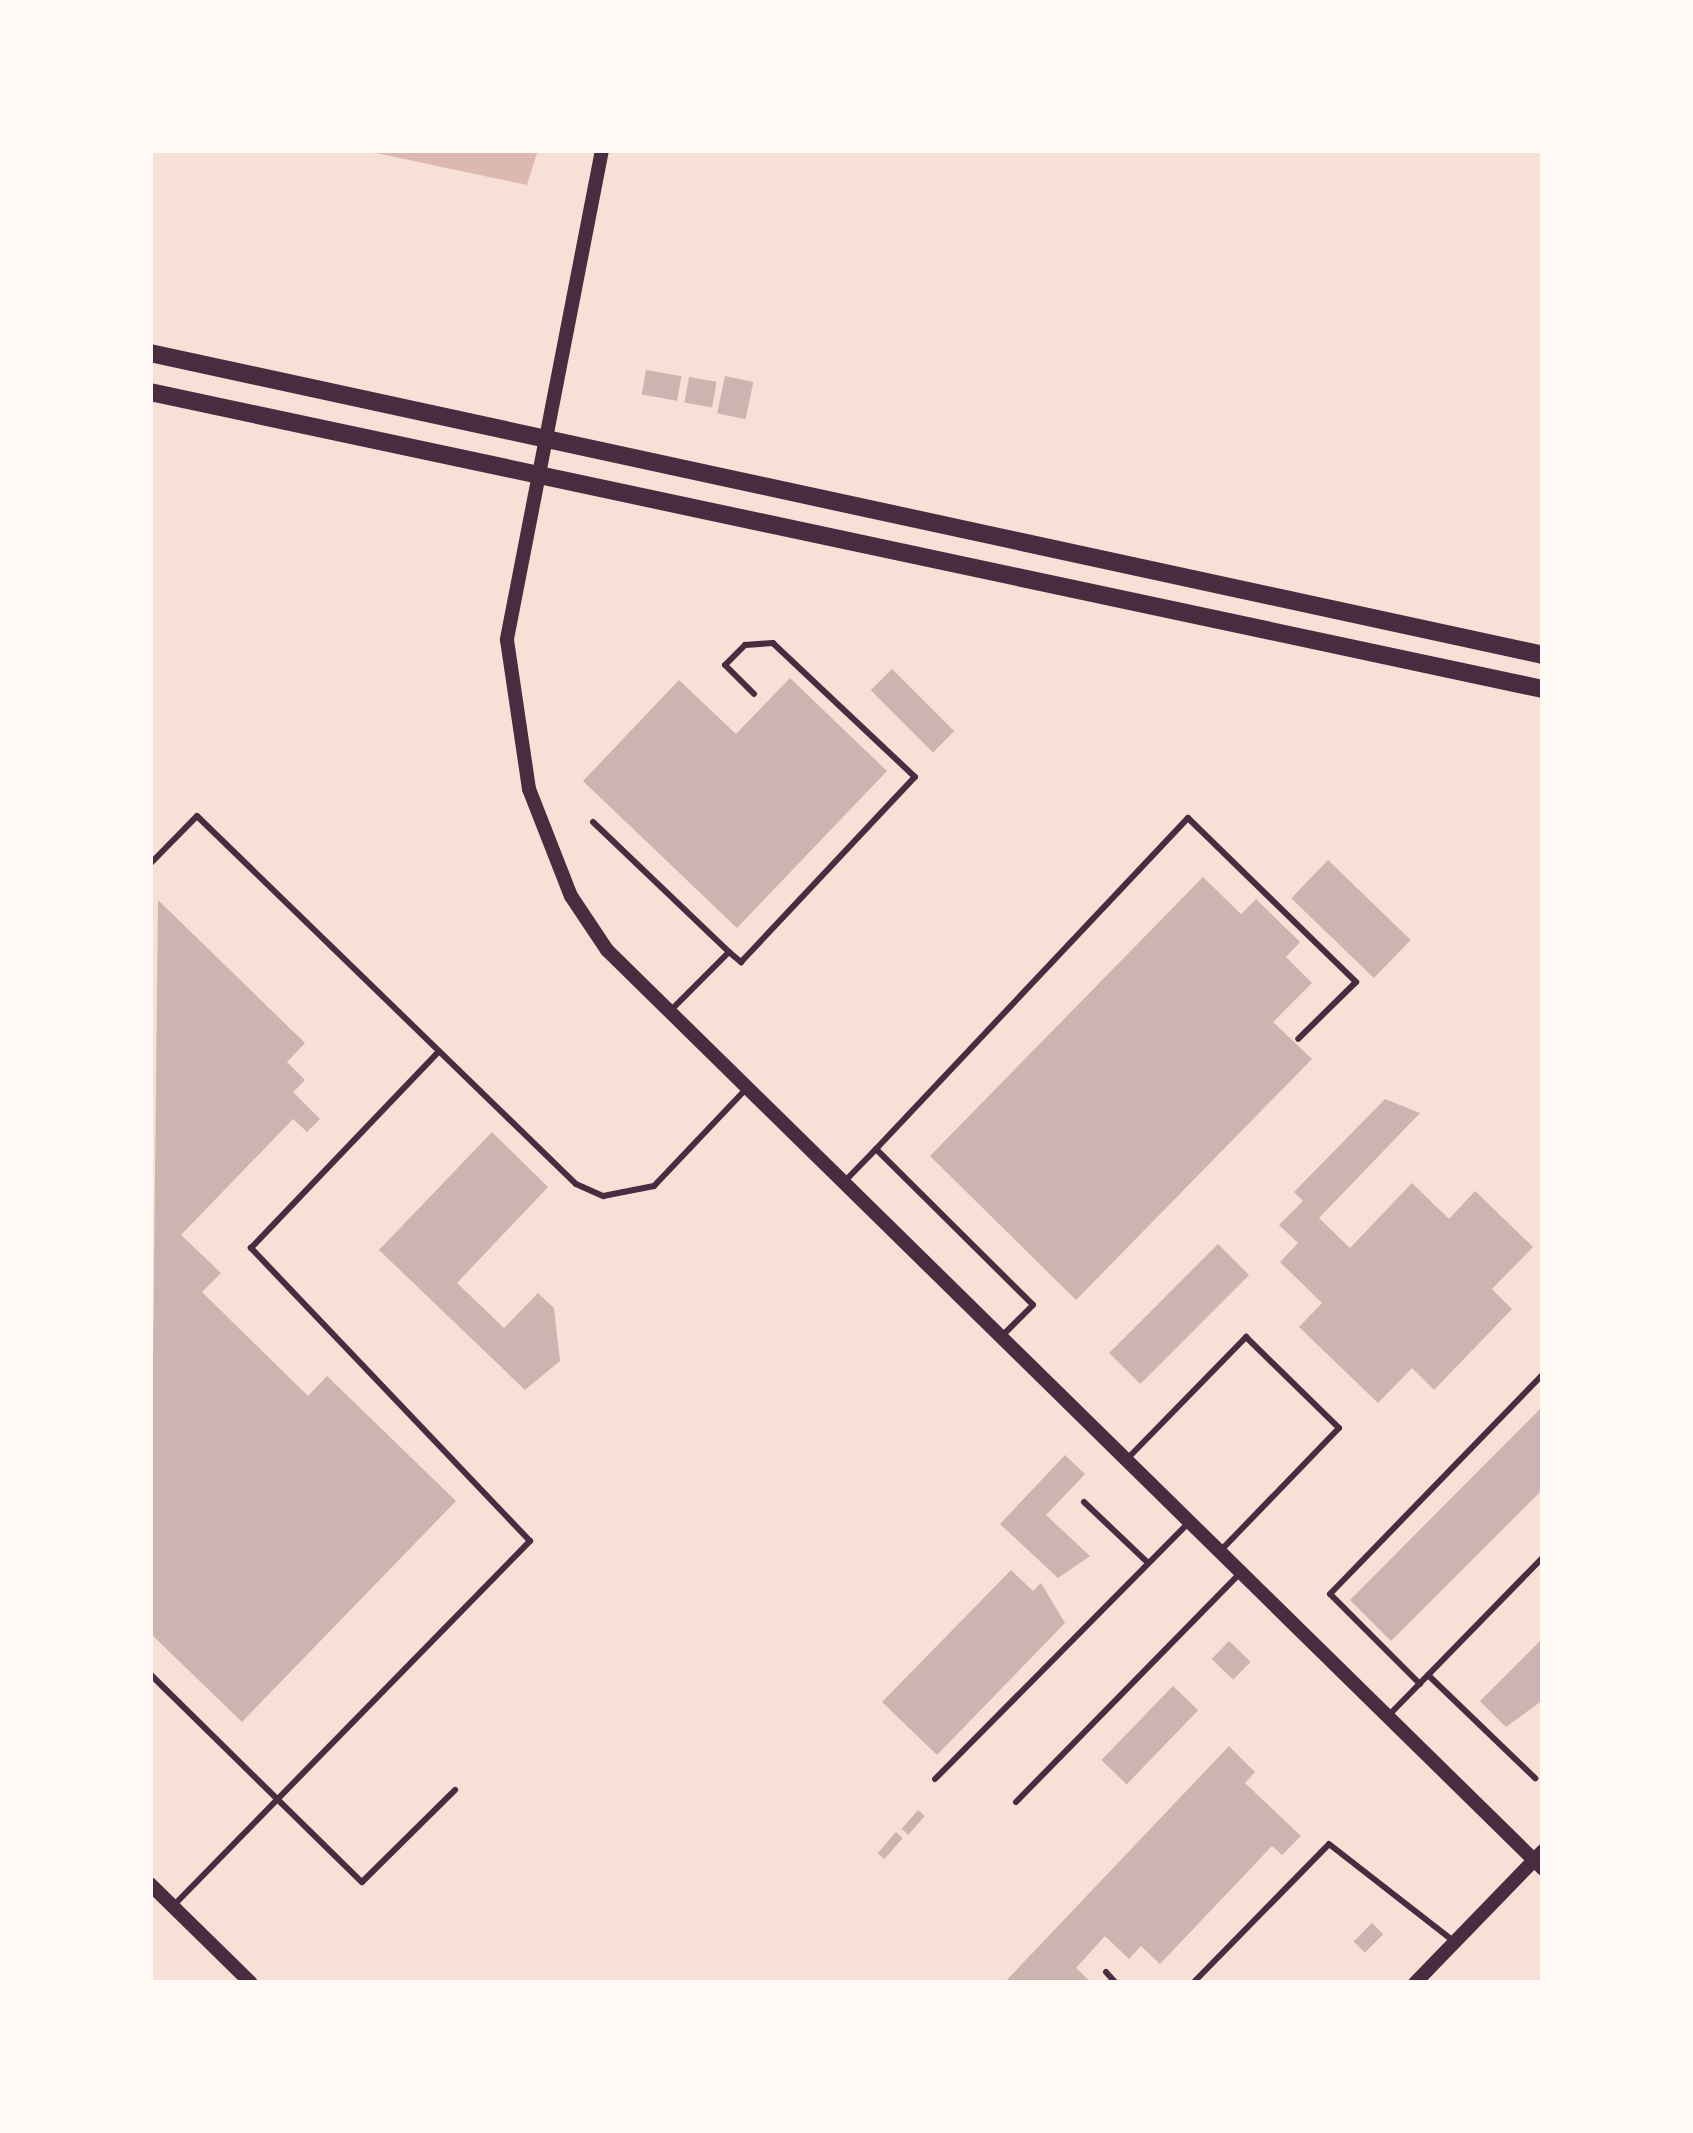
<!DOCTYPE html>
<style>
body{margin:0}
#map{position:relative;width:1693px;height:2133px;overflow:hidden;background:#f7e1d7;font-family:"Space Grotesk",sans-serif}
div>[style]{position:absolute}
.water>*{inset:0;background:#dcb8b0}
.building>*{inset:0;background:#ccb4b1;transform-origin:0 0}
.service>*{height:6px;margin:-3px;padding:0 3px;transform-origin:3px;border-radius:3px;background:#4a2c40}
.tertiary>*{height:14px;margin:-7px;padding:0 7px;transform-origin:7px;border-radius:7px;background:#4a2c40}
.trunk>*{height:18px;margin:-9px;padding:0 9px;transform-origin:9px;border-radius:9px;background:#4a2c40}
span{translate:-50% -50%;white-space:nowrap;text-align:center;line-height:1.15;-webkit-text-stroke:10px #fffaf5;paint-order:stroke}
.frame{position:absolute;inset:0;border:153px solid #fffaf5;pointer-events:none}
</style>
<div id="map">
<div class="water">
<i style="clip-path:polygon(362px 150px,538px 150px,527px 185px)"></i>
</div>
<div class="building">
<i style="left:646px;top:370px;width:36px;height:25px;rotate:10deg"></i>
<i style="left:725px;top:376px;width:29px;height:38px;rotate:12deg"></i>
<i style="left:689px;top:377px;width:28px;height:26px;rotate:10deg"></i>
<i style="left:892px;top:669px;width:88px;height:30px;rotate:45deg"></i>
<i style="clip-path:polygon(790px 678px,887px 771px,737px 928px,583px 781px,679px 680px,736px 734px)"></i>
<i style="left:1328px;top:860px;width:115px;height:53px;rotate:44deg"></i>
<i style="clip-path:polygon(1203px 877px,1241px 914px,1256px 899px,1300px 942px,1286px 957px,1312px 983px,1273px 1022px,1312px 1059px,1076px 1300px,930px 1156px)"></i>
<i style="clip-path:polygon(158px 900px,305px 1043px,287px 1062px,305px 1080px,293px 1092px,320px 1119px,307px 1132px,293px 1119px,181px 1235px,221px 1273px,202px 1292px,308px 1396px,327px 1376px,456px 1501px,242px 1722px,150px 1633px)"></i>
<i style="clip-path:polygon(1385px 1099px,1420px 1113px,1319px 1218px,1350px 1248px,1412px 1183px,1449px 1219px,1475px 1191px,1533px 1247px,1492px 1289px,1512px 1309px,1434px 1390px,1412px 1368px,1378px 1403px,1299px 1327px,1322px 1303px,1280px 1262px,1298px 1243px,1279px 1225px,1303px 1201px,1294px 1192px)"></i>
<i style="clip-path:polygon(492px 1132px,548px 1187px,457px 1283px,504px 1328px,538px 1293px,554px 1308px,560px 1361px,525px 1390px,379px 1250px)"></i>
<i style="left:1218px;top:1244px;width:44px;height:154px;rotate:45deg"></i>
<i style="clip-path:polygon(1543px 1391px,1543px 1489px,1391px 1641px,1350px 1600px,1542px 1407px)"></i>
<i style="clip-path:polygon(1065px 1455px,1085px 1474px,1046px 1515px,1090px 1556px,1058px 1578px,1000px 1524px)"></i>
<i style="clip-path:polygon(1011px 1570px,1033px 1591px,1041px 1583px,1065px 1623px,937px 1755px,882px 1702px)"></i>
<i style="clip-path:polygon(1543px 1638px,1543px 1700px,1506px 1727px,1480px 1701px)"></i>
<i style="left:1229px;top:1641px;width:30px;height:25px;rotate:44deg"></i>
<i style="left:1173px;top:1686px;width:35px;height:103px;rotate:44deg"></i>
<i style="clip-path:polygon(1229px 1746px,1255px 1772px,1245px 1783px,1301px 1836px,1282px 1855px,1272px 1846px,1160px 1964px,1141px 1946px,1129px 1959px,1105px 1936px,1076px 1968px,1092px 1983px,1004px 1983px)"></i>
<i style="left:918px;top:1810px;width:9px;height:25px;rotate:41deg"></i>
<i style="left:896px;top:1832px;width:9px;height:28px;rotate:41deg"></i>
<i style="left:1372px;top:1923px;width:16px;height:26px;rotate:45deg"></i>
</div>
<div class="service">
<i style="left:593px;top:822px;width:188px;rotate:43.7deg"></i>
<i style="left:729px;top:952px;width:81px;rotate:135deg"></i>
<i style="left:150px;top:864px;width:67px;rotate:-45.6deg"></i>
<i style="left:197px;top:816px;width:528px;rotate:44.16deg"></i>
<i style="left:576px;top:1184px;width:30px;rotate:24deg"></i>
<i style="left:603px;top:1196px;width:52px;rotate:-11.1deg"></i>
<i style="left:654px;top:1186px;width:132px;rotate:-46.5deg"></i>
<i style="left:729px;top:952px;width:16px;rotate:40deg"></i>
<i style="left:741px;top:962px;width:254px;rotate:-46.8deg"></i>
<i style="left:915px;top:777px;width:195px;rotate:-136.7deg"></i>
<i style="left:773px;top:643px;width:28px;rotate:176deg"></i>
<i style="left:745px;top:645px;width:28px;rotate:135deg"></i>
<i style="left:725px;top:665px;width:41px;rotate:45deg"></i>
<i style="left:876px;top:1149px;width:455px;rotate:-46.7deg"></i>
<i style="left:1188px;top:818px;width:235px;rotate:44.3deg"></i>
<i style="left:1356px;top:982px;width:81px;rotate:135.5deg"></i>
<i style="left:846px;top:1180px;width:43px;rotate:-45.9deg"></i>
<i style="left:876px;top:1149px;width:221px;rotate:44.8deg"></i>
<i style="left:1033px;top:1305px;width:41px;rotate:135deg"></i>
<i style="left:1129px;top:1457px;width:168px;rotate:-45.7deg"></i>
<i style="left:1246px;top:1337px;width:130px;rotate:44.4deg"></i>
<i style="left:1339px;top:1428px;width:168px;rotate:134deg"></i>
<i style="left:1084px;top:1502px;width:88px;rotate:43.6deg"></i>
<i style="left:150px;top:1674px;width:297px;rotate:44.5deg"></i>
<i style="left:362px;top:1882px;width:131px;rotate:-44.7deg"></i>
<i style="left:1428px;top:1675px;width:149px;rotate:43.9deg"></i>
<i style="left:1420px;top:1684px;width:127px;rotate:-135deg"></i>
<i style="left:1330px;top:1594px;width:306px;rotate:-45.9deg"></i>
<i style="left:1390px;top:1714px;width:219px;rotate:-45.7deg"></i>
<i style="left:935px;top:1779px;width:359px;rotate:-45.3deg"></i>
<i style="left:1016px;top:1802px;width:320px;rotate:-45.6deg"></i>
<i style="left:175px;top:1904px;width:508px;rotate:-45.64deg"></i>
<i style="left:530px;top:1541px;width:405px;rotate:-133.6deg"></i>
<i style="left:251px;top:1248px;width:272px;rotate:-46.3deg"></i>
<i style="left:1106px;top:1972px;width:15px;rotate:48deg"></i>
<i style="left:1193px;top:1983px;width:194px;rotate:-45.6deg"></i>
<i style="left:1329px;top:1844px;width:160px;rotate:37.9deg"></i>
</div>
<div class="tertiary">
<i style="left:602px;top:150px;width:499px;rotate:101deg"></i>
<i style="left:507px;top:640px;width:151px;rotate:81.6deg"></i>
<i style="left:529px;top:789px;width:115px;rotate:68.6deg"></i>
<i style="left:571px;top:896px;width:65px;rotate:56.3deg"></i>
<i style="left:607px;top:950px;width:1312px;rotate:44.47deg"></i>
<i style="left:150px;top:1884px;width:141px;rotate:44.4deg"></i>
<i style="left:1415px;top:1983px;width:184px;rotate:-45.9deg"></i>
</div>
<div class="trunk">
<i style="left:150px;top:353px;width:1425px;rotate:12.23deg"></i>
<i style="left:150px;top:392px;width:1424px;rotate:12.04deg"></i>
</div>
<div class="frame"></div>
</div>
